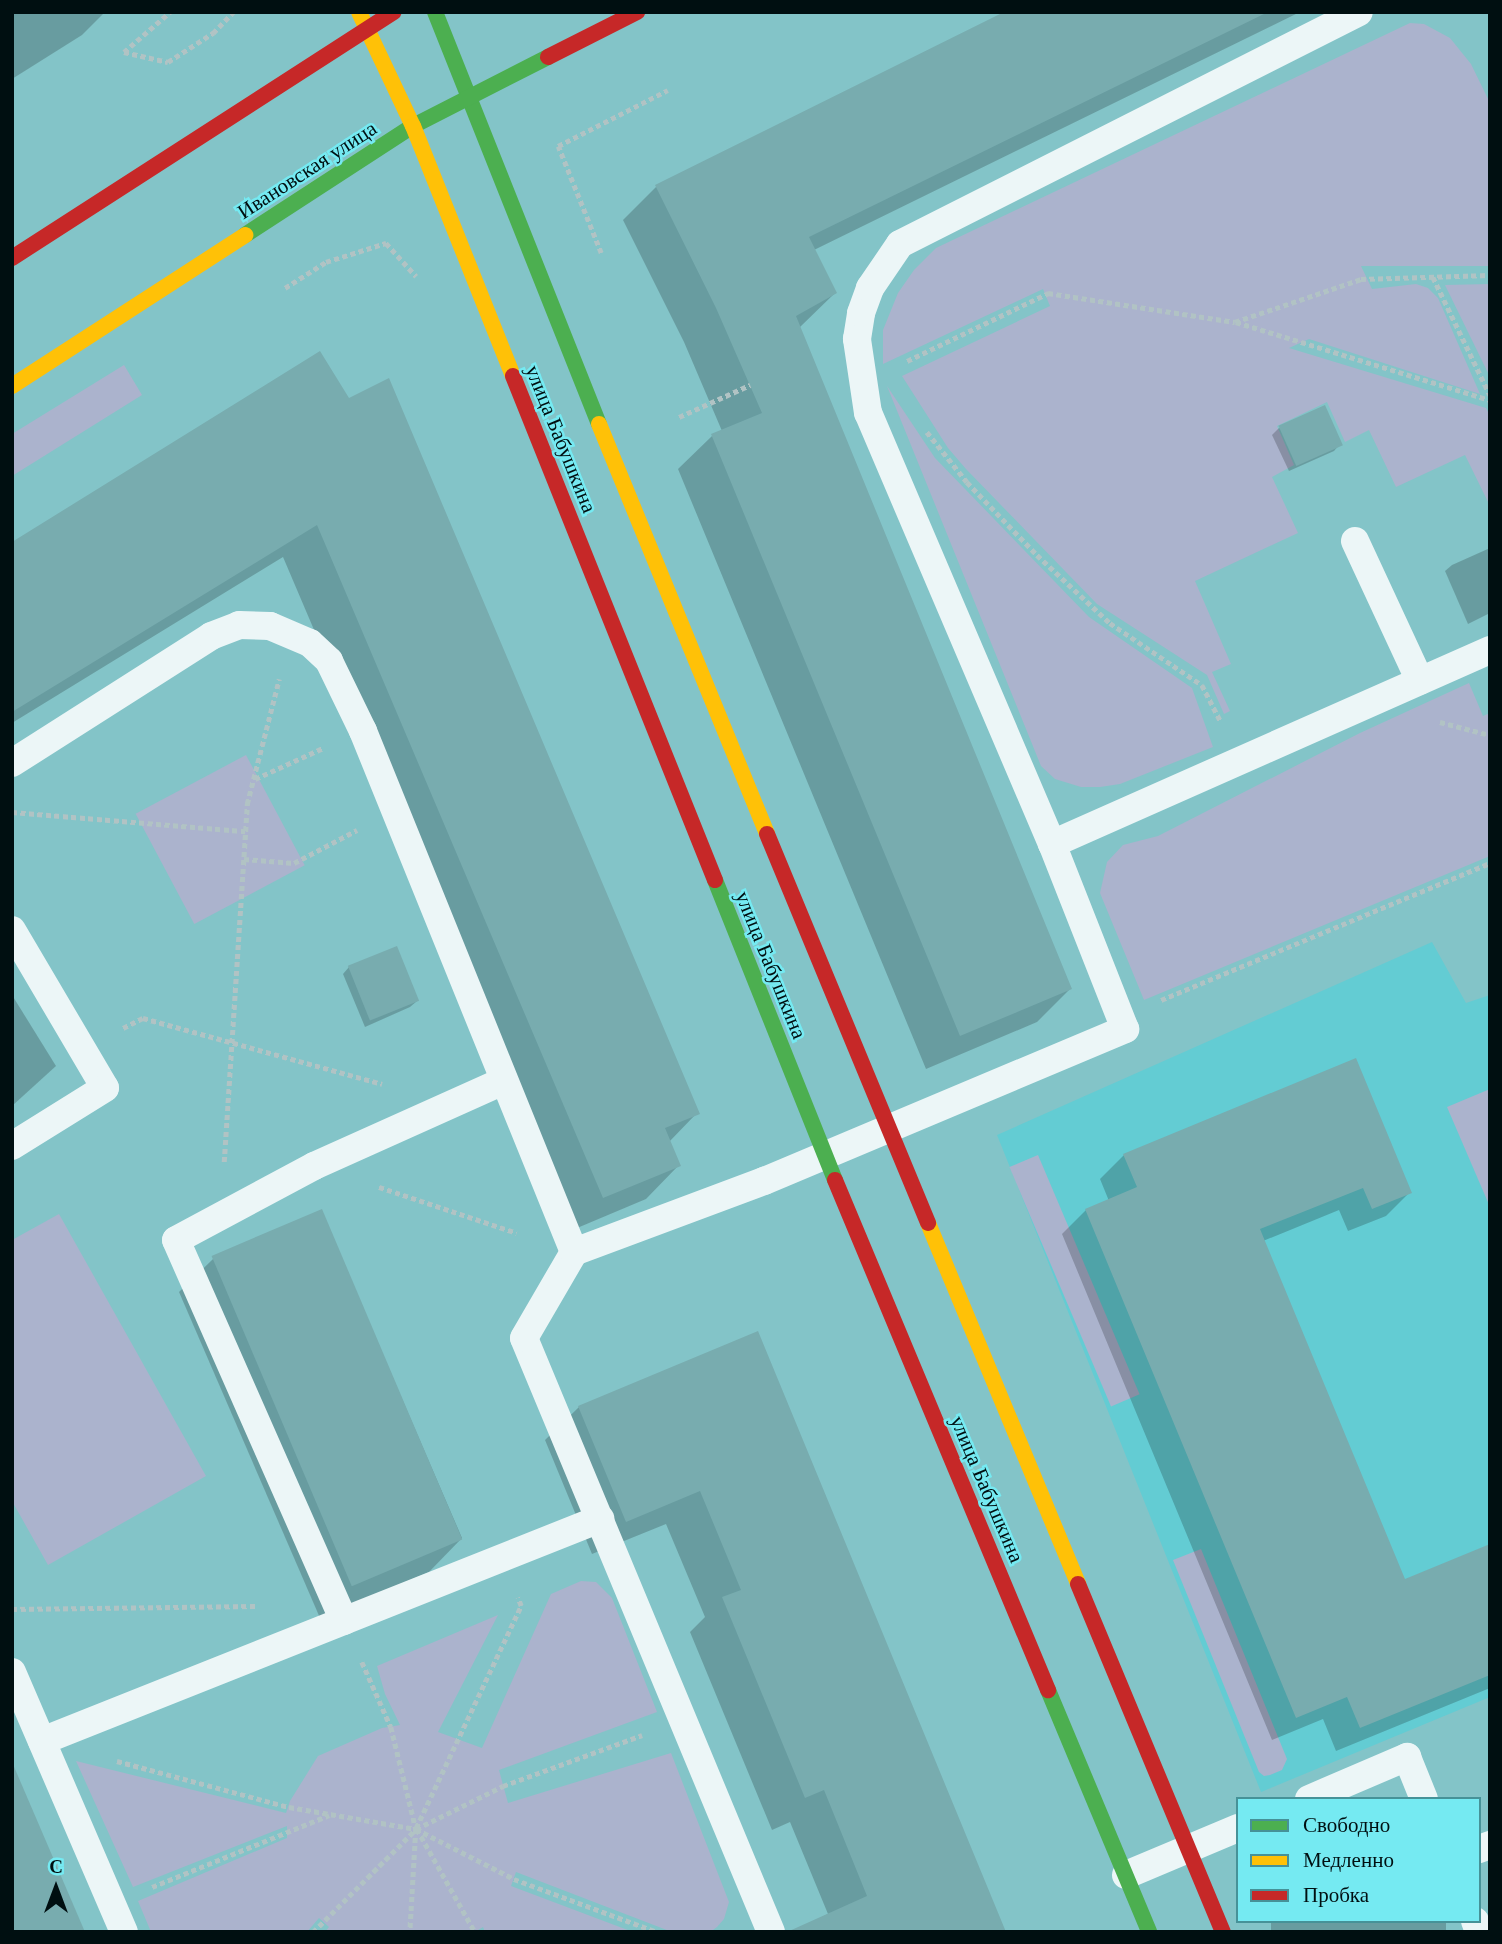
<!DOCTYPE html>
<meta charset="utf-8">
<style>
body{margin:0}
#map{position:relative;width:1502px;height:1944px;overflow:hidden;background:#83c4c8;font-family:"Times New Roman",serif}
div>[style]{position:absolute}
.built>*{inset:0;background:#63ccd3}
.green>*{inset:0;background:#abb3cd;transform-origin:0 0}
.shadow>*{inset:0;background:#0003;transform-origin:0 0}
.building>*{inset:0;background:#78acaf;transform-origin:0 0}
.path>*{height:4.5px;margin-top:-2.25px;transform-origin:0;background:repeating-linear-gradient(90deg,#b1c3c4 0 5px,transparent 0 8.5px)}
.lane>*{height:28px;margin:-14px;padding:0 14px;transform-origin:14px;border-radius:14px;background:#ecf6f7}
.fast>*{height:16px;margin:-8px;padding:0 8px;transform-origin:8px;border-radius:8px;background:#4caf50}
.slow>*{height:16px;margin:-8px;padding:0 8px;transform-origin:8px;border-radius:8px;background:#ffc107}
.jam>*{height:16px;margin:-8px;padding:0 8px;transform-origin:8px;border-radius:8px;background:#c62828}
span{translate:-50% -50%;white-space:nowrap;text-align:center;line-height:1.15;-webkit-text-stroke:5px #75eaf2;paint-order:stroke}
.street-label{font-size:21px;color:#000f11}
.frame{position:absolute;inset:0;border:14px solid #000f11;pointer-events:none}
.legend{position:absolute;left:1236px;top:1797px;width:245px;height:126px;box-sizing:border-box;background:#75eaf2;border:2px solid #469298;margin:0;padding:9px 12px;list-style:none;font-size:21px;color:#000f11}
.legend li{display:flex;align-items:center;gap:14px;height:35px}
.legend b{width:35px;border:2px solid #469298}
.north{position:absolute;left:21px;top:1853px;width:70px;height:70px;-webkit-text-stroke:5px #75eaf2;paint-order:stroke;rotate:0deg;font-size:19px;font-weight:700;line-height:28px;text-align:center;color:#000f11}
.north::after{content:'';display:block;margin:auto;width:24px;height:32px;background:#000f11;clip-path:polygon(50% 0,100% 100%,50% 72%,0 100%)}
</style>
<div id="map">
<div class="built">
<i style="clip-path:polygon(1432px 942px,1466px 1003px,1490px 995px,1490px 1697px,1261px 1792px,997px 1135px)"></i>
</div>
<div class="green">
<i style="clip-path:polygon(1410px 23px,1424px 24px,1450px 38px,1471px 64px,1490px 103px,1490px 266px,1361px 266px,1372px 289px,1416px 284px,1428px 288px,1438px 298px,1480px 394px,1309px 339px,1289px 348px,1486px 408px,1490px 416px,1490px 506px,1465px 455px,1396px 487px,1369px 430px,1345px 442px,1327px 402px,1277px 426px,1294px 465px,1272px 477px,1298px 533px,1195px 581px,1231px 664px,1212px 672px,1230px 711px,1224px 714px,1207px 675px,1097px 604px,966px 469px,948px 448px,902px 376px,1050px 306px,1043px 289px,883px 364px,883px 330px,898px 293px,914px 270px,936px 248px)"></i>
<i style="clip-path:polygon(1490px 284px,1490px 377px,1445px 285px)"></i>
<i style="clip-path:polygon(124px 365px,142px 395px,12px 476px,12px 434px)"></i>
<i style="clip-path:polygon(887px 386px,935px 458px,1089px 617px,1192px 688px,1213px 747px,1120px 784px,1100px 787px,1081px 787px,1055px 779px,1041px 766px)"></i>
<i style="clip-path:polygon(1469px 683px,1483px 716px,1490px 713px,1490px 856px,1144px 1000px,1100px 893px,1107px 862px,1123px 845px,1158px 836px,1360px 733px)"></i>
<i style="left:246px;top:755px;width:125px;height:125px;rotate:62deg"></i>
<i style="clip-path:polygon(1490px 1089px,1490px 1207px,1447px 1107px)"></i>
<i style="left:1038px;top:1155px;width:260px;height:31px;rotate:67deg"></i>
<i style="clip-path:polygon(59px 1214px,206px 1476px,48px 1565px,12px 1501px,12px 1240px)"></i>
<i style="clip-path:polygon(1201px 1549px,1287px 1759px,1282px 1770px,1270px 1775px,1264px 1776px,1259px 1772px,1173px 1560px)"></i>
<i style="clip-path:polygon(581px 1581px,596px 1582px,612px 1598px,657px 1712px,499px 1770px,508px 1803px,671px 1753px,729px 1902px,724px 1919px,717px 1927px,710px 1932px,672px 1932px,516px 1872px,511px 1886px,633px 1932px,485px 1932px,483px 1927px,475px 1932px,325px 1932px,329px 1927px,319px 1918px,307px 1932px,151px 1932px,138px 1901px,287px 1838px,287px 1826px,133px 1887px,76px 1761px,286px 1813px,290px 1801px,318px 1756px,382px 1728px,400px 1725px,385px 1694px,377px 1666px,498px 1615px,438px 1732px,482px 1748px,551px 1594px)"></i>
</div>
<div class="shadow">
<i style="clip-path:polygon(12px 12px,105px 12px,82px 35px,12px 79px)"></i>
<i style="clip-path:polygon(1007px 12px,1300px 12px,814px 250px,835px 293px,799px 328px,1070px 989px,1037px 1022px,926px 1069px,678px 469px,712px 436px,722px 431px,684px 342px,623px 220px,656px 187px)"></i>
<i style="clip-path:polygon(320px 354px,697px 1113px,669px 1142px,679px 1165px,646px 1199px,570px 1231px,283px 557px,12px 723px,12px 544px)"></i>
<i style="clip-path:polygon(1279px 428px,1340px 444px,1334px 451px,1289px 471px,1272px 435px)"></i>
<i style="clip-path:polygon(1490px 548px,1490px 613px,1468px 624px,1445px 571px,1452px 565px)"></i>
<i style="clip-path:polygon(349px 967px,417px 1001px,410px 1007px,365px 1027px,343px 974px)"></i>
<i style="clip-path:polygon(12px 995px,56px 1066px,12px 1106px)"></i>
<i style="clip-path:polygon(1124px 1155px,1410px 1192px,1386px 1216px,1348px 1231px,1339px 1210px,1263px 1241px,1404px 1581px,1490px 1546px,1490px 1688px,1336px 1751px,1323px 1719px,1272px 1740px,1062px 1234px,1086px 1210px,1109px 1201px,1100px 1179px)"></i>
<i style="clip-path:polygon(321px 1211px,462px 1538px,429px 1572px,320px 1618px,179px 1292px,213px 1259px)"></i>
<i style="clip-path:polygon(757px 1334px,1004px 1932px,791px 1932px,828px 1914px,790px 1822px,772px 1830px,690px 1632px,705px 1617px,666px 1524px,592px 1554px,545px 1440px,579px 1407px)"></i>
<i style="left:1271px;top:1921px;width:175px;height:12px"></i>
</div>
<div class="building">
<i style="clip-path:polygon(1004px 12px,1268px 12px,809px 237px,837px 293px,796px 316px,1072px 989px,960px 1036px,711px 434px,762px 413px,716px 308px,655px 185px)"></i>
<i style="clip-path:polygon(320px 351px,349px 398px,389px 378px,700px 1114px,665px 1128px,681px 1166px,603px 1198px,317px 525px,12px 712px,12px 542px)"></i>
<i style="left:1325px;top:405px;width:44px;height:51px;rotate:66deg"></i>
<i style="left:397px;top:946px;width:59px;height:53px;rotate:68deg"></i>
<i style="clip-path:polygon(1356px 1058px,1412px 1193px,1372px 1209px,1363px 1188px,1260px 1229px,1405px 1579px,1490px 1544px,1490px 1675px,1360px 1728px,1347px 1697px,1296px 1718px,1085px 1209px,1137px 1187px,1123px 1154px)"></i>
<i style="left:322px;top:1209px;width:359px;height:120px;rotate:67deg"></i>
<i style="clip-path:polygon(758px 1331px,1006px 1932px,787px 1932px,867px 1896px,824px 1790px,805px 1798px,722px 1597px,741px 1590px,700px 1491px,626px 1522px,578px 1406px)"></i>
<i style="clip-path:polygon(12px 1762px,85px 1932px,12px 1932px)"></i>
</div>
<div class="path">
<i style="left:124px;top:52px;width:45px;rotate:12.8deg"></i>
<i style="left:168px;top:62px;width:54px;rotate:-32.8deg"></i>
<i style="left:213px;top:33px;width:29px;rotate:-46deg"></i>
<i style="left:124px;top:52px;width:61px;rotate:-41deg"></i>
<i style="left:601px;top:253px;width:115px;rotate:-111.9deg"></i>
<i style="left:558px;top:146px;width:123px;rotate:-27deg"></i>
<i style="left:1433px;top:277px;width:131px;rotate:64.2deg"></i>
<i style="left:285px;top:288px;width:49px;rotate:-32.4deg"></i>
<i style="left:326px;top:262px;width:63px;rotate:-17.6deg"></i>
<i style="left:386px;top:243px;width:45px;rotate:47.7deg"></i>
<i style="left:1236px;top:322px;width:266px;rotate:17.1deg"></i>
<i style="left:907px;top:361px;width:157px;rotate:-25.7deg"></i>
<i style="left:1048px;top:293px;width:189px;rotate:8.8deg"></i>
<i style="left:1235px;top:322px;width:133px;rotate:-18.8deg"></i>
<i style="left:1361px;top:279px;width:129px;rotate:-1.8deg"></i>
<i style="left:679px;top:417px;width:78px;rotate:-24.3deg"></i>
<i style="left:927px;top:432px;width:64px;rotate:51.3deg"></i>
<i style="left:967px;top:482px;width:101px;rotate:46.2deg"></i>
<i style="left:1037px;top:555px;width:100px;rotate:43deg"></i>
<i style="left:1110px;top:623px;width:111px;rotate:34deg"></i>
<i style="left:1202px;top:685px;width:42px;rotate:62.8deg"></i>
<i style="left:1440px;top:722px;width:52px;rotate:14.6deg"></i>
<i style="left:255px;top:779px;width:75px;rotate:-24.5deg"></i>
<i style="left:12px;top:812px;width:234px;rotate:4.7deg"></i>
<i style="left:244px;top:859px;width:50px;rotate:4.6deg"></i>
<i style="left:294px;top:863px;width:71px;rotate:-27.6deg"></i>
<i style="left:1161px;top:1000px;width:356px;rotate:-22.6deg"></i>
<i style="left:123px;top:1028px;width:22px;rotate:-27deg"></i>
<i style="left:143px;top:1018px;width:248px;rotate:15.4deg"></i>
<i style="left:224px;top:1162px;width:359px;rotate:-86.3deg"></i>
<i style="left:247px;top:804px;width:129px;rotate:-75.6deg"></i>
<i style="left:379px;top:1187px;width:145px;rotate:18.4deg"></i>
<i style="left:12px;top:1609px;width:245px;rotate:-0.7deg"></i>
<i style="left:362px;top:1662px;width:71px;rotate:66deg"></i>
<i style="left:391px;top:1727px;width:105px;rotate:76.2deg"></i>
<i style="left:416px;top:1829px;width:103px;rotate:93.3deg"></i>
<i style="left:117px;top:1761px;width:178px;rotate:15deg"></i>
<i style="left:289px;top:1807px;width:129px;rotate:9.8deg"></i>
<i style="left:416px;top:1829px;width:110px;rotate:27deg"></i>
<i style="left:514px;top:1879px;width:153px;rotate:20.3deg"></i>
<i style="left:416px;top:1828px;width:246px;rotate:-64.7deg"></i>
<i style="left:521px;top:1606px;width:9px;rotate:-111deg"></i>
<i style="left:417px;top:1829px;width:118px;rotate:60.6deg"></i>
<i style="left:152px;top:1887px;width:191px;rotate:-22.1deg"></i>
<i style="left:313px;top:1932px;width:146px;rotate:-45deg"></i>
<i style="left:416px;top:1829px;width:97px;rotate:-26.3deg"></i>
<i style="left:503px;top:1786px;width:148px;rotate:-20.1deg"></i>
</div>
<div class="lane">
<i style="left:1355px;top:541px;width:154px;rotate:65.1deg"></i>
<i style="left:12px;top:763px;width:236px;rotate:-32.5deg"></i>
<i style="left:211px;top:636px;width:30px;rotate:-21deg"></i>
<i style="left:239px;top:625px;width:31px;rotate:2deg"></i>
<i style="left:270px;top:626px;width:43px;rotate:23deg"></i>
<i style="left:310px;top:643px;width:26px;rotate:43deg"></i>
<i style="left:329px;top:661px;width:78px;rotate:64.1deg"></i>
<i style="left:363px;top:731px;width:562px;rotate:67.95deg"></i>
<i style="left:1052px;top:844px;width:479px;rotate:-23.9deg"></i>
<i style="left:12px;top:930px;width:183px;rotate:59.5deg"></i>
<i style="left:105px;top:1088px;width:110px;rotate:148.1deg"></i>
<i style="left:344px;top:1621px;width:416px;rotate:-113.8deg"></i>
<i style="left:176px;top:1240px;width:157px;rotate:-28.2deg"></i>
<i style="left:314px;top:1166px;width:207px;rotate:-24.2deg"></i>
<i style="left:12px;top:1672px;width:283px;rotate:66.7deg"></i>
<i style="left:42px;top:1741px;width:601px;rotate:-21.7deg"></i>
<i style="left:1309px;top:1799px;width:107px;rotate:-23.2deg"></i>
<i style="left:1407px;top:1757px;width:45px;rotate:68deg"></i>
<i style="left:1479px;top:1849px;width:12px;rotate:-20deg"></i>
<i style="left:1126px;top:1875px;width:121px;rotate:-22.8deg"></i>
<i style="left:1475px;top:1921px;width:12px;rotate:70deg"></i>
<i style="left:771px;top:1932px;width:643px;rotate:-112.58deg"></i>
<i style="left:524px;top:1338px;width:99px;rotate:-59.8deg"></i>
<i style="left:574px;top:1252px;width:203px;rotate:-20.5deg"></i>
<i style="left:764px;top:1181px;width:392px;rotate:-22.8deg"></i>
<i style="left:1125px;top:1029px;width:199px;rotate:-111.5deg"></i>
<i style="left:1052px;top:844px;width:469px;rotate:-113.1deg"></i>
<i style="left:868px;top:413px;width:75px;rotate:-98.5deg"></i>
<i style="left:857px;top:339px;width:26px;rotate:-81deg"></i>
<i style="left:861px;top:313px;width:27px;rotate:-70deg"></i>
<i style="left:870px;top:288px;width:53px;rotate:-55.7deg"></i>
<i style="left:900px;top:244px;width:514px;rotate:-26.81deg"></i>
</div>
<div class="fast">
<i style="left:435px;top:12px;width:443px;rotate:68.3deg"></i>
<i style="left:245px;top:235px;width:200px;rotate:-33deg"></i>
<i style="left:413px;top:126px;width:152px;rotate:-27.1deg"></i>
<i style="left:715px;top:880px;width:323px;rotate:68.2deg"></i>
<i style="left:1048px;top:1690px;width:262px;rotate:67.3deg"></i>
</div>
<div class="slow">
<i style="left:359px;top:12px;width:126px;rotate:64.7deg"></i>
<i style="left:413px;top:126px;width:269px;rotate:68.2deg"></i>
<i style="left:12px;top:386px;width:278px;rotate:-32.9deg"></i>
<i style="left:599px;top:424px;width:443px;rotate:67.7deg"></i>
<i style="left:928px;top:1223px;width:391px;rotate:67.4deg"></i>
</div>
<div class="jam">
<i style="left:548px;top:57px;width:100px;rotate:-26.8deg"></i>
<i style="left:12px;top:258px;width:454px;rotate:-32.8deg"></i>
<i style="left:513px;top:376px;width:543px;rotate:68.16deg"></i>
<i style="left:767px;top:834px;width:421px;rotate:67.5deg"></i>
<i style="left:835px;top:1180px;width:553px;rotate:67.33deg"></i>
<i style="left:1078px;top:1584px;width:377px;rotate:67.4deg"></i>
</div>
<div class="street-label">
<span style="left:307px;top:170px;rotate:-33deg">Ивановская улица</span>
<span style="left:561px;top:439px;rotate:68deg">улица Бабушкина</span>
<span style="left:771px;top:965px;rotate:68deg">улица Бабушкина</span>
<span style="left:987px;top:1489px;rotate:67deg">улица Бабушкина</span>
</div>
<div class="frame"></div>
<ul class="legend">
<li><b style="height:9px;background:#4caf50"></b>Свободно</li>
<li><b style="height:9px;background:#ffc107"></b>Медленно</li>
<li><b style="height:9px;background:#c62828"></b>Пробка</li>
</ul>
<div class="north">С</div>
</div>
